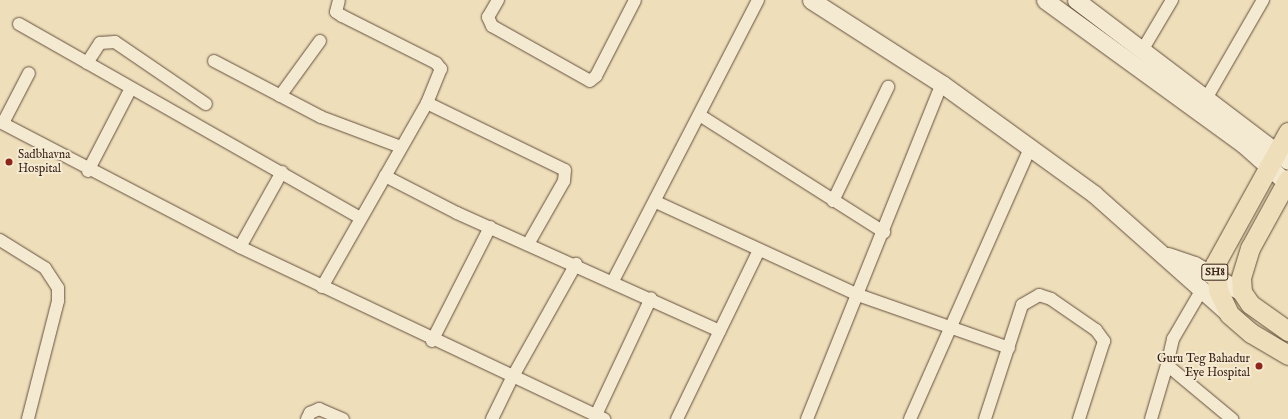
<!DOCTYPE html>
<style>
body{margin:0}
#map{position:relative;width:1288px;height:419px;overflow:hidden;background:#eedfba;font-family:"IM FELL English",serif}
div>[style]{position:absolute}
.roads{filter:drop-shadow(0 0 1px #654e3d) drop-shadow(0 0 1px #654e3d)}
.street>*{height:12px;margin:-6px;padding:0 6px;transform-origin:6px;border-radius:6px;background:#f4ead2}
.secondary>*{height:17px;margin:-8.5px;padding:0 8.5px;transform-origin:8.5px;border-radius:8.5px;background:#f4ead2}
.primary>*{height:19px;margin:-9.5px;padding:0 9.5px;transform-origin:9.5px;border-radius:9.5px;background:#eedfba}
.dots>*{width:11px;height:11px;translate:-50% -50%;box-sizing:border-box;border:2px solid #f4ead2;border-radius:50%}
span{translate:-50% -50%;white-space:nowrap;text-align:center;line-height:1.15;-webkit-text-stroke:4px #f4ead2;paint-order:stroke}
.shield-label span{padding:1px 3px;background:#f4ead2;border:1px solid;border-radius:3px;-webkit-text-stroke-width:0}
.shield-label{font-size:11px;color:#371e13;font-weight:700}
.poi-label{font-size:12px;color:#371e13}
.left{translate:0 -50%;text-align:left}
.right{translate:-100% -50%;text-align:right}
</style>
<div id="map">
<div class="roads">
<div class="street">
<i style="left:498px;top:0;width:20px;rotate:120deg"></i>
<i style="left:488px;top:17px;width:10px;rotate:66deg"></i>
<i style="left:492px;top:26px;width:112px;rotate:29.3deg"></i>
<i style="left:590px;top:81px;width:8px;rotate:-40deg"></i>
<i style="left:596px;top:76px;width:85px;rotate:-62.8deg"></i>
<i style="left:19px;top:24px;width:393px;rotate:29.6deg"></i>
<i style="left:1143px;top:49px;width:57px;rotate:-59.4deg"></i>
<i style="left:214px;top:61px;width:121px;rotate:27.6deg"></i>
<i style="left:321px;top:117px;width:85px;rotate:20.6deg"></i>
<i style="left:87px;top:63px;width:24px;rotate:-57deg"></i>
<i style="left:100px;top:43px;width:15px;rotate:-4deg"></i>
<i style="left:115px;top:42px;width:110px;rotate:34.3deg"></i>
<i style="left:280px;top:96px;width:68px;rotate:-54deg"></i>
<i style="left:1207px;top:97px;width:112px;rotate:-60deg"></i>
<i style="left:427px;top:103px;width:153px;rotate:25.9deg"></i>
<i style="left:565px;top:170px;width:11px;rotate:95deg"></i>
<i style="left:564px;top:181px;width:73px;rotate:119.7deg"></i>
<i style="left:701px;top:116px;width:217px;rotate:32.4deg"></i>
<i style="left:0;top:122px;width:271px;rotate:27.5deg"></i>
<i style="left:240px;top:247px;width:403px;rotate:25.3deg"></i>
<i style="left:3px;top:123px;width:56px;rotate:-62.5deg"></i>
<i style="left:88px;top:171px;width:91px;rotate:-62.6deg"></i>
<i style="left:385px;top:176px;width:81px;rotate:27.2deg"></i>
<i style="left:457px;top:213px;width:288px;rotate:24.2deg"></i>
<i style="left:833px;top:201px;width:127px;rotate:-64.2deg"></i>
<i style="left:656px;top:202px;width:222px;rotate:24.7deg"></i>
<i style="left:858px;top:295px;width:160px;rotate:19.3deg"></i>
<i style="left:0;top:240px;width:53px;rotate:31.9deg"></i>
<i style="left:45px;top:268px;width:24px;rotate:57deg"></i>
<i style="left:58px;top:288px;width:13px;rotate:90deg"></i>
<i style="left:58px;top:301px;width:122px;rotate:104.3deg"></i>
<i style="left:240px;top:247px;width:86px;rotate:-60.8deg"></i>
<i style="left:613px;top:281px;width:316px;rotate:-62.7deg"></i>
<i style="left:322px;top:287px;width:212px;rotate:-60.3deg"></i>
<i style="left:427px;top:103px;width:37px;rotate:-68deg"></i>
<i style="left:441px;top:69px;width:8px;rotate:-130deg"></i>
<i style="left:436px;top:63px;width:105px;rotate:-153.4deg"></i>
<i style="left:342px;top:16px;width:7px;rotate:-146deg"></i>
<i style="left:336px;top:12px;width:12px;rotate:-76deg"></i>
<i style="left:432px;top:341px;width:128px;rotate:-63deg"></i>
<i style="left:1167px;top:365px;width:27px;rotate:-77deg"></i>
<i style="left:1173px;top:339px;width:56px;rotate:-59.7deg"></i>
<i style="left:596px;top:415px;width:129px;rotate:-64.8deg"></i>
<i style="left:307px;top:419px;width:7px;rotate:-63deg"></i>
<i style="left:310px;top:413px;width:10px;rotate:-24deg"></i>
<i style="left:319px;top:409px;width:26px;rotate:23deg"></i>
<i style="left:492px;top:419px;width:46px;rotate:-64deg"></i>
<i style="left:512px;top:378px;width:131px;rotate:-60.7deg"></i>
<i style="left:677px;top:419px;width:188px;rotate:-64.1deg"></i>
<i style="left:807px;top:419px;width:361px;rotate:-68.1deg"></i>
<i style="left:910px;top:419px;width:296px;rotate:-66.1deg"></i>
<i style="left:985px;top:419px;width:120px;rotate:-72deg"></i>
<i style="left:1022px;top:305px;width:20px;rotate:-30deg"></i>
<i style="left:1039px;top:295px;width:13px;rotate:18deg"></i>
<i style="left:1051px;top:299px;width:55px;rotate:34.6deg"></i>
<i style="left:1096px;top:330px;width:14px;rotate:54deg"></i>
<i style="left:1104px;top:341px;width:82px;rotate:107.8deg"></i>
<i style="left:1151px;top:419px;width:56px;rotate:-73.5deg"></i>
<i style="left:1167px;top:365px;width:85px;rotate:39.7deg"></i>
</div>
<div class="secondary">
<i style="left:811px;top:0;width:156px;rotate:32.7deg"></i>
<i style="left:942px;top:84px;width:188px;rotate:35.9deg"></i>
<i style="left:1094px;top:194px;width:181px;rotate:41.6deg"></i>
<i style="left:1045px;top:0;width:245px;rotate:36deg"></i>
<i style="left:1243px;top:144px;width:57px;rotate:41.5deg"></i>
<i style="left:1076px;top:0;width:266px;rotate:37.2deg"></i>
<i style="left:1168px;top:256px;width:28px;rotate:19deg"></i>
<i style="left:1194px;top:265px;width:55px;rotate:29.4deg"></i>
</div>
<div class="primary">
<i style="left:1288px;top:132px;width:151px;rotate:118.9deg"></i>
<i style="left:1215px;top:264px;width:26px;rotate:83deg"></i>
<i style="left:1218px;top:290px;width:26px;rotate:65deg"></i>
<i style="left:1229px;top:314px;width:29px;rotate:41deg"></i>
<i style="left:1251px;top:333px;width:43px;rotate:30.7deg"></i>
<i style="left:1288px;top:179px;width:79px;rotate:118.8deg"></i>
<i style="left:1250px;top:248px;width:31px;rotate:107deg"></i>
<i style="left:1241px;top:278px;width:14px;rotate:86deg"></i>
<i style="left:1242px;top:292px;width:14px;rotate:56deg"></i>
<i style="left:1250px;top:304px;width:47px;rotate:35.4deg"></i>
</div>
</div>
<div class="dots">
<i style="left:9px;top:162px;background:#8f2418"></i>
<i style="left:1259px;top:366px;background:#8f2418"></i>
</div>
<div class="shield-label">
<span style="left:1215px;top:272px">SH8</span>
</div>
<div class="poi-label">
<span class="left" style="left:18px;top:162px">Sadbhavna<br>Hospital</span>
<span class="right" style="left:1250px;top:366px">Guru Teg Bahadur<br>Eye Hospital</span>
</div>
</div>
